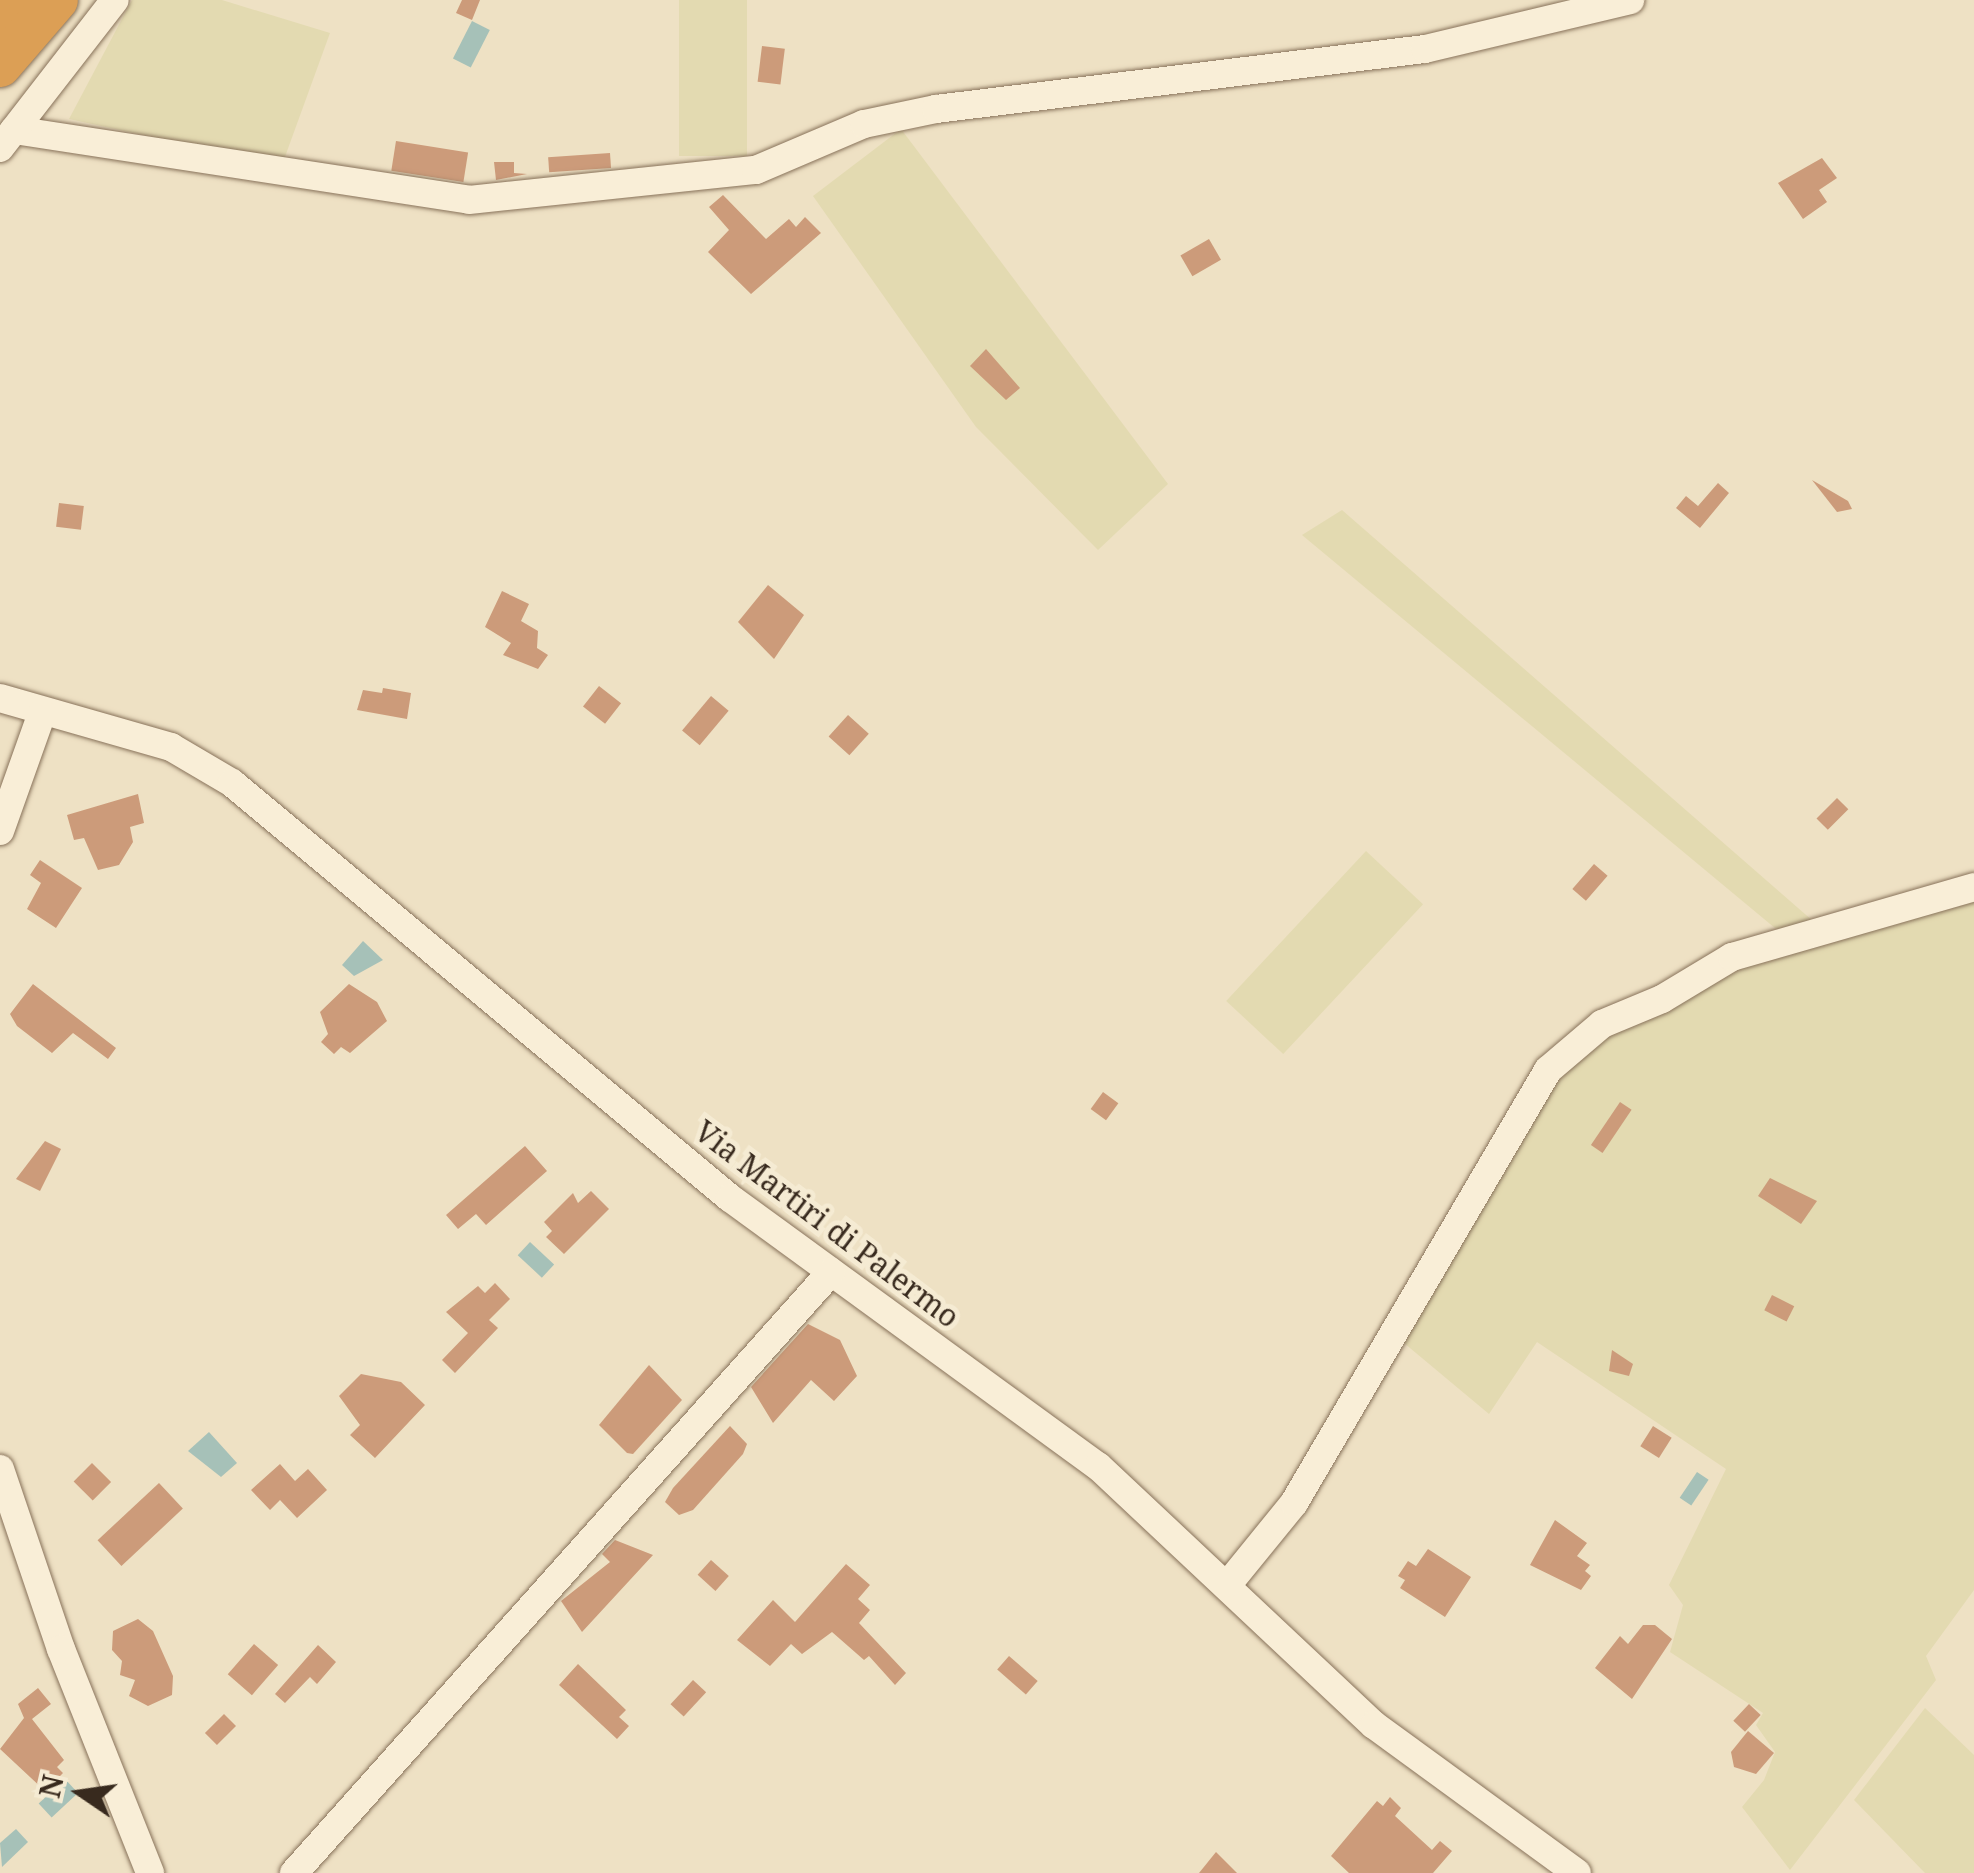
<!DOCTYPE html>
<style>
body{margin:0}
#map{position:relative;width:1974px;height:1873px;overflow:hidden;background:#eee1c4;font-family:"Noto Serif",serif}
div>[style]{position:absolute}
.farmland>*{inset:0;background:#e3dab1;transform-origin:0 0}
.water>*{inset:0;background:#a6c1b8;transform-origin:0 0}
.building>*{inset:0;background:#cc9b7a;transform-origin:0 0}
.roads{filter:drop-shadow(0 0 2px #88725a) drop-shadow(0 0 2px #88725a)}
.minor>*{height:28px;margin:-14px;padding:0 14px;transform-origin:14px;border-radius:14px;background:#f9eed7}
.highway>*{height:42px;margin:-21px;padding:0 21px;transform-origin:21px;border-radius:21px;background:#dc9f55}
span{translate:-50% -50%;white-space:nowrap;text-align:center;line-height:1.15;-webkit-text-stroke:10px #f5ebd3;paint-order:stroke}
.street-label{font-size:30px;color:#382a1e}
.north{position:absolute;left:30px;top:1743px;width:100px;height:100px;-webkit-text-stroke:8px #f5ebd3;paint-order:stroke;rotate:283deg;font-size:28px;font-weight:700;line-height:40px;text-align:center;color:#382a1e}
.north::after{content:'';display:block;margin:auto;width:35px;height:45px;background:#382a1e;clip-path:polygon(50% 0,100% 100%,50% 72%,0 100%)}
</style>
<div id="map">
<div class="farmland">
<i style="clip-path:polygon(132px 0,222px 0,330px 33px,282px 165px,69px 119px)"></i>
<i style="left:679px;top:0;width:68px;height:156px"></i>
<i style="clip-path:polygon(901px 129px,1168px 484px,1098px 550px,976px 427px,813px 196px)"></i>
<i style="clip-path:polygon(1342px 510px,1821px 928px,1787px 938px,1302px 535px)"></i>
<i style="left:1366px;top:851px;width:78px;height:205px;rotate:43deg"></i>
<i style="clip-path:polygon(1974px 900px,1974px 1590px,1926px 1656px,1936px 1680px,1790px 1870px,1742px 1807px,1764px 1780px,1775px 1752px,1756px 1725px,1763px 1713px,1670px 1652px,1683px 1605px,1669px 1585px,1726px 1469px,1537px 1342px,1489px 1414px,1392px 1333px,1576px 1054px,1743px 966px)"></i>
<i style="clip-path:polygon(1925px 1708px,1974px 1755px,1974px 1873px,1925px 1873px,1854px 1800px)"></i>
</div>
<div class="water">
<i style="left:472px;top:21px;width:20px;height:42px;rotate:27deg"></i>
<i style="clip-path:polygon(363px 941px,383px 960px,354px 976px,342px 965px)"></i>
<i style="left:530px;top:1242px;width:33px;height:18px;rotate:43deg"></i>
<i style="clip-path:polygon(209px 1432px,237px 1463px,221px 1477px,188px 1451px)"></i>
<i style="left:1697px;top:1472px;width:14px;height:31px;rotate:34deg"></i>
<i style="left:65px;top:1779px;width:19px;height:36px;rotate:47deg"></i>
<i style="clip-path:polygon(16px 1829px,28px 1842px,2px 1867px,0 1843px)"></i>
</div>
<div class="building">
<i style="clip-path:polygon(462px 0,480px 0,472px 20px,456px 13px)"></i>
<i style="left:762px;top:46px;width:23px;height:36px;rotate:7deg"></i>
<i style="left:396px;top:141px;width:73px;height:30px;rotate:9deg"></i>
<i style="left:610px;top:153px;width:15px;height:62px;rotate:86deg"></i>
<i style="clip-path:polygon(1822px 158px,1837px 178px,1819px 190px,1827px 202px,1803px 219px,1778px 183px)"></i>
<i style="clip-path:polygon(494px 162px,514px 162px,514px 173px,527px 174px,496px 180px)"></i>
<i style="clip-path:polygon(723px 195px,766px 239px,789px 219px,796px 227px,805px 217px,821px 233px,751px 294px,708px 252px,729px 230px,709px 207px)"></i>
<i style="left:1209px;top:239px;width:24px;height:33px;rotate:60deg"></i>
<i style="clip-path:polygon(986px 349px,1020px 388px,1006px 400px,970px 366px)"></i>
<i style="clip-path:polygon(1812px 480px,1848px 501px,1852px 509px,1837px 512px)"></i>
<i style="clip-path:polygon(1718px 483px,1729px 493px,1700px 528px,1676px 508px,1686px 496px,1698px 506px)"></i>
<i style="left:59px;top:503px;width:25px;height:24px;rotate:7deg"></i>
<i style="clip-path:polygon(768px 585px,804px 615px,774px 659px,738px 622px)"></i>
<i style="clip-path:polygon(502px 591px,529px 604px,521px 621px,538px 631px,537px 648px,548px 655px,538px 669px,503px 655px,511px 643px,485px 627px)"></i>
<i style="left:599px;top:686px;width:28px;height:26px;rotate:38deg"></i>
<i style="clip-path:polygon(383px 688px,411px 693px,407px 719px,357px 710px,363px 690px,382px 693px)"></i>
<i style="left:711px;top:696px;width:23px;height:45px;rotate:40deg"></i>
<i style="left:848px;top:715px;width:28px;height:29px;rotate:42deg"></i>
<i style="clip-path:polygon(138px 794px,144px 823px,130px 827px,133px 842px,119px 865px,98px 870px,84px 838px,74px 840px,67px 815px)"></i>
<i style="left:1837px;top:798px;width:16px;height:29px;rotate:45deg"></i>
<i style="clip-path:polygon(40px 860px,82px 888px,56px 928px,27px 909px,41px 883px,30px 875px)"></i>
<i style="left:1594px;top:864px;width:18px;height:33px;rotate:41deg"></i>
<i style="clip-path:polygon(33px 984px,116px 1048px,108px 1059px,73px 1033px,52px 1053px,17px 1026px,10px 1014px)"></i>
<i style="clip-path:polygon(349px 984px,377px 1002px,387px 1021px,350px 1053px,341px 1047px,334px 1054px,321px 1042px,328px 1034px,320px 1012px)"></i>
<i style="left:1103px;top:1092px;width:19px;height:21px;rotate:36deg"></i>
<i style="left:1620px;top:1102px;width:14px;height:52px;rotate:34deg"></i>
<i style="clip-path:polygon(45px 1141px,61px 1149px,40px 1191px,16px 1179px)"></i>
<i style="clip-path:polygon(525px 1146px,547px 1171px,486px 1225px,476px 1214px,458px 1229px,446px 1215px)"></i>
<i style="clip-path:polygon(1770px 1178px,1817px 1201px,1801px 1224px,1758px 1196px)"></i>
<i style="clip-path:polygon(591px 1191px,609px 1209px,564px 1254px,546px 1237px,552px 1231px,544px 1222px,573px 1193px,578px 1203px)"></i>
<i style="clip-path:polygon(495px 1283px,510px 1299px,489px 1320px,498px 1328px,455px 1373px,442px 1360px,468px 1333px,446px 1312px,478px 1286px,485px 1293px)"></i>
<i style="left:1772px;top:1295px;width:25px;height:17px;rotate:27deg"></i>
<i style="clip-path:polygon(808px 1324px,840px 1340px,857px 1376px,834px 1401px,811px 1380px,773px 1423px,751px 1387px)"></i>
<i style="clip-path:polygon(1612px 1350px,1633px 1364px,1629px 1376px,1609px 1371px)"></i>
<i style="clip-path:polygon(649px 1365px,682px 1400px,633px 1454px,627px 1453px,599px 1425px)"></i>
<i style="clip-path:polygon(361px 1374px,401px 1382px,425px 1405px,375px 1458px,350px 1435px,360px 1425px,339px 1396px)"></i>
<i style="clip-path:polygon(730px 1426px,747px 1444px,743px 1454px,693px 1510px,679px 1515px,665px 1502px,673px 1488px)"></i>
<i style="left:1653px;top:1426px;width:22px;height:24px;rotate:32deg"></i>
<i style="left:92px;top:1463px;width:27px;height:26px;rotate:45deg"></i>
<i style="clip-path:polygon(280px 1464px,295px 1481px,308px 1469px,327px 1490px,297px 1518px,280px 1500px,270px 1510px,251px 1490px)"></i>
<i style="left:159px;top:1483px;width:35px;height:84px;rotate:47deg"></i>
<i style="clip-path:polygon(1555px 1520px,1587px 1543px,1577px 1556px,1590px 1565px,1585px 1571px,1591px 1576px,1581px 1590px,1530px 1565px)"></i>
<i style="clip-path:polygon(615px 1540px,653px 1555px,582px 1632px,561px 1601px,610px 1562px,602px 1554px)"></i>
<i style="clip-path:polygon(1428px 1549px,1471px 1577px,1445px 1617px,1400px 1588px,1405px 1580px,1398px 1576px,1408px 1561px,1416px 1566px)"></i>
<i style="left:711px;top:1560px;width:24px;height:20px;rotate:42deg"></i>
<i style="clip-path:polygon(846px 1564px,870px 1585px,858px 1599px,870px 1610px,859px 1623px,906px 1673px,895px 1685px,869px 1656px,864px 1660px,832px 1632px,802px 1654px,791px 1644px,770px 1666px,737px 1640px,773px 1600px,795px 1622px)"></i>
<i style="clip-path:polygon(138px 1619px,153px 1631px,173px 1676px,172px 1695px,148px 1706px,129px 1696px,135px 1680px,120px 1675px,122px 1661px,112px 1650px,113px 1631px)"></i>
<i style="clip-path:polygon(1643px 1625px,1655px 1625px,1672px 1639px,1632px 1699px,1595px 1668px,1620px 1636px,1628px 1644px)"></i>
<i style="left:254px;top:1644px;width:32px;height:40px;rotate:41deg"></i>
<i style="clip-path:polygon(318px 1645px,336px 1662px,317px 1684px,310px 1677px,285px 1703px,275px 1694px)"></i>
<i style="left:1009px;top:1656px;width:38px;height:18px;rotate:41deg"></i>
<i style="clip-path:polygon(578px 1664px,626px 1710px,619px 1717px,629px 1726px,617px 1739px,559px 1685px)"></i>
<i style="left:693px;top:1680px;width:18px;height:33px;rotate:43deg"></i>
<i style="clip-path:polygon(38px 1688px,51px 1704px,32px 1719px,64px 1760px,57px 1767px,63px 1773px,45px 1791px,0 1749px,24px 1718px,18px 1704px)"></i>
<i style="left:1749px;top:1704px;width:16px;height:23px;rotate:43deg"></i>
<i style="left:224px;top:1714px;width:17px;height:27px;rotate:45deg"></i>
<i style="clip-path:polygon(1748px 1731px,1774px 1753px,1756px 1774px,1734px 1767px,1731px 1752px)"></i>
<i style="clip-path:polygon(1390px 1797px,1401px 1808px,1395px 1816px,1432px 1850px,1440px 1841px,1452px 1851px,1433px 1873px,1349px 1873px,1331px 1856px,1377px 1801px,1383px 1806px)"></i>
<i style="clip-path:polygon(1216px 1852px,1237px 1873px,1199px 1873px)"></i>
</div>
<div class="roads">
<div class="minor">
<i style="left:14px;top:130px;width:460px;rotate:8.7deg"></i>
<i style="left:469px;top:200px;width:289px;rotate:-6deg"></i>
<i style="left:756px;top:170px;width:117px;rotate:-23.1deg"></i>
<i style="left:864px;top:124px;width:74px;rotate:-11.8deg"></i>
<i style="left:936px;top:109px;width:493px;rotate:-7deg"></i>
<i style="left:1425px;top:49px;width:211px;rotate:-13.4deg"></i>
<i style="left:0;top:148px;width:187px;rotate:-52.2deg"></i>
<i style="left:0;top:698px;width:178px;rotate:16deg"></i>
<i style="left:171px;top:747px;width:71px;rotate:30.5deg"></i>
<i style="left:232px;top:783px;width:648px;rotate:39.81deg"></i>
<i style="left:730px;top:1198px;width:455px;rotate:36.1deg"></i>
<i style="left:1098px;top:1466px;width:378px;rotate:43.2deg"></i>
<i style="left:1374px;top:1725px;width:251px;rotate:36.1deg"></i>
<i style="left:0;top:831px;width:125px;rotate:-70.4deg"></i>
<i style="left:0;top:1469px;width:190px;rotate:71.3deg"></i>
<i style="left:61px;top:1649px;width:241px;rotate:68.3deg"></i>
<i style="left:1229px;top:1583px;width:103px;rotate:-50.9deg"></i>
<i style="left:1294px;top:1503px;width:502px;rotate:-59.6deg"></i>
<i style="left:1548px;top:1070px;width:71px;rotate:-40.4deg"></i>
<i style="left:1602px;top:1024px;width:65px;rotate:-22.6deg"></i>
<i style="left:1662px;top:999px;width:82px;rotate:-31deg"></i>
<i style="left:1732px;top:957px;width:252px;rotate:-16.1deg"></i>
<i style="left:294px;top:1873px;width:806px;rotate:-48.22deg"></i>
</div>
<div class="highway">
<i style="left:0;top:16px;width:21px;rotate:-49deg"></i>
<i style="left:0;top:66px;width:87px;rotate:-49.2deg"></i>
</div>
</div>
<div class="street-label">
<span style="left:827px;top:1224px;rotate:37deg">Via Martiri di Palermo</span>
</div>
<div class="north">N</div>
</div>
